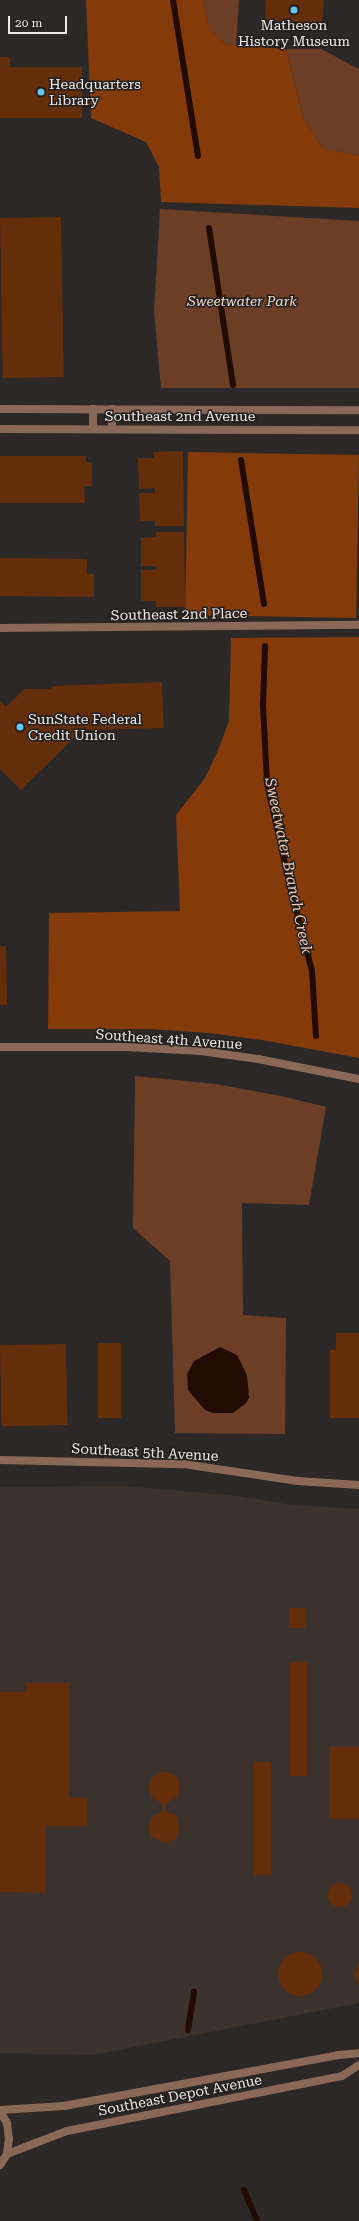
<!DOCTYPE html>
<style>
body{margin:0}
#map{position:relative;width:359px;height:2221px;overflow:hidden;background:#2c2827;font-family:"Roboto Serif",serif}
div>[style]{position:absolute}
.built>*{inset:0;background:#3b322d}
.green>*{inset:0;background:#6c3e25}
.forest>*{inset:0;background:#843b09;transform-origin:0 0}
.water>*{inset:0;background:#220b01}
.stream>*{height:6px;margin:-3px;padding:0 3px;transform-origin:3px;border-radius:3px;background:#220b01}
.building>*{inset:0;background:#652e0a;transform-origin:0 0}
.round{border-radius:50%}
.minor>*{height:8px;margin:-4px;padding:0 4px;transform-origin:4px;border-radius:4px;background:#8a6856}
.tertiary>*{height:8px;margin:-4px;padding:0 4px;transform-origin:4px;border-radius:4px;background:#8a6856}
.dots>*{width:11px;height:11px;translate:-50% -50%;box-sizing:border-box;border:2px solid #231f1d;border-radius:50%}
span{translate:-50% -50%;white-space:nowrap;text-align:center;line-height:1.15;-webkit-text-stroke:3px #231f1d;paint-order:stroke}
.poi-label{font-size:14px;color:#edeae9}
.left{translate:0 -50%;text-align:left}
.park-label{font-size:14px;color:#f3ddd1;font-style:italic}
.street-label{font-size:14px;color:#edeae9}
.water-label{font-size:15px;color:#f6cab4;font-style:italic}
.scale{position:absolute;left:8px;top:16px;width:59px;height:18px;box-sizing:border-box;border:2px solid #edeae9;border-top:0;padding-left:5px;font-size:12px;line-height:14px;white-space:nowrap;color:#edeae9;-webkit-text-stroke:3px #231f1d;paint-order:stroke}
</style>
<div id="map">
<div class="built">
<i style="clip-path:polygon(123px 1486px,239px 1496px,292px 1505px,359px 1509px,359px 2003px,93px 2055px,0 2053px,0 1487px)"></i>
</div>
<div class="green">
<i style="clip-path:polygon(203px 0,239px 0,236px 46px,226px 45px,210px 30px)"></i>
<i style="clip-path:polygon(286px 49px,321px 49px,359px 69px,359px 155px,323px 149px,303px 117px)"></i>
<i style="clip-path:polygon(160px 209px,359px 221px,359px 388px,161px 388px,154px 311px)"></i>
<i style="clip-path:polygon(135px 1076px,216px 1084px,281px 1096px,326px 1107px,309px 1205px,242px 1203px,243px 1315px,286px 1318px,285px 1434px,175px 1433px,170px 1261px,133px 1228px)"></i>
</div>
<div class="forest">
<i style="clip-path:polygon(86px 0,203px 0,210px 30px,226px 45px,286px 49px,303px 117px,323px 149px,359px 155px,359px 208px,161px 202px,159px 167px,146px 142px,91px 118px)"></i>
<i style="left:188px;top:452px;width:171px;height:163px;rotate:1deg"></i>
<i style="clip-path:polygon(359px 637px,359px 1058px,262px 1040px,209px 1033px,150px 1029px,48px 1029px,49px 913px,180px 911px,176px 815px,205px 778px,217px 753px,229px 721px,231px 638px)"></i>
</div>
<div class="water">
<i style="clip-path:polygon(220px 1347px,237px 1355px,247px 1375px,249px 1398px,246px 1403px,233px 1413px,213px 1413px,205px 1410px,188px 1390px,187px 1374px,194px 1361px)"></i>
</div>
<div class="stream">
<i style="left:173px;top:0;width:158px;rotate:80.9deg"></i>
<i style="left:209px;top:228px;width:159px;rotate:81.3deg"></i>
<i style="left:241px;top:460px;width:146px;rotate:80.9deg"></i>
<i style="left:265px;top:646px;width:60px;rotate:91.9deg"></i>
<i style="left:263px;top:706px;width:77px;rotate:87deg"></i>
<i style="left:267px;top:783px;width:106px;rotate:77.4deg"></i>
<i style="left:290px;top:886px;width:88px;rotate:75.5deg"></i>
<i style="left:312px;top:971px;width:65px;rotate:86.5deg"></i>
<i style="left:188px;top:2030px;width:39px;rotate:-81deg"></i>
<i style="left:244px;top:2190px;width:34px;rotate:67deg"></i>
</div>
<div class="building">
<i style="clip-path:polygon(266px 0,324px 0,322px 24px,265px 20px)"></i>
<i style="clip-path:polygon(0 57px,10px 57px,10px 67px,82px 67px,82px 118px,0 118px)"></i>
<i style="left:61px;top:217px;width:160px;height:61px;rotate:89deg"></i>
<i style="clip-path:polygon(183px 451px,184px 526px,155px 526px,155px 521px,140px 521px,139px 493px,155px 493px,155px 488px,139px 489px,138px 458px,154px 458px,154px 452px)"></i>
<i style="clip-path:polygon(0 456px,86px 456px,86px 462px,92px 462px,92px 486px,84px 486px,85px 503px,0 503px)"></i>
<i style="clip-path:polygon(156px 532px,184px 532px,185px 607px,156px 607px,156px 601px,141px 601px,141px 570px,156px 570px,156px 566px,141px 566px,141px 538px,156px 537px)"></i>
<i style="clip-path:polygon(0 558px,87px 559px,87px 574px,94px 574px,94px 597px,0 596px)"></i>
<i style="clip-path:polygon(162px 682px,164px 728px,82px 730px,21px 790px,0 769px,0 701px,6px 707px,25px 689px,50px 689px,53px 686px)"></i>
<i style="clip-path:polygon(0 946px,6px 946px,7px 1005px,0 1005px)"></i>
<i style="clip-path:polygon(336px 1333px,359px 1333px,359px 1418px,330px 1418px,330px 1350px,336px 1350px)"></i>
<i style="left:98px;top:1343px;width:23px;height:75px"></i>
<i style="left:66px;top:1344px;width:81px;height:66px;rotate:89deg"></i>
<i style="left:289px;top:1608px;width:17px;height:20px"></i>
<i style="left:307px;top:1662px;width:114px;height:17px;rotate:90deg"></i>
<i style="clip-path:polygon(26px 1683px,70px 1683px,69px 1798px,87px 1798px,87px 1826px,46px 1826px,46px 1893px,0 1892px,0 1692px,26px 1692px)"></i>
<i style="left:329px;top:1747px;width:30px;height:72px"></i>
<i style="left:254px;top:1762px;width:17px;height:113px"></i>
<i style="clip-path:polygon(160px 1772px,171px 1773px,179px 1780px,180px 1786px,178px 1796px,166px 1804px,166px 1811px,176px 1815px,180px 1830px,175px 1839px,165px 1843px,152px 1837px,148px 1827px,152px 1817px,163px 1811px,162px 1804px,152px 1797px,148px 1788px,152px 1778px)"></i>
<i class="round" style="left:328px;top:1883px;width:24px;height:24px"></i>
<i class="round" style="left:278px;top:1952px;width:44px;height:44px"></i>
<i style="clip-path:polygon(359px 1963px,359px 1986px,354px 1975px)"></i>
</div>
<div class="minor">
<i style="left:0;top:628px;width:359px;rotate:-0.5deg"></i>
<i style="left:0;top:1460px;width:183px;rotate:1.3deg"></i>
<i style="left:183px;top:1464px;width:116px;rotate:8.4deg"></i>
<i style="left:298px;top:1481px;width:61px;rotate:3.8deg"></i>
</div>
<div class="tertiary">
<i style="left:0;top:409px;width:359px;rotate:0.2deg"></i>
<i style="left:93px;top:409px;width:20px;rotate:90deg"></i>
<i style="left:0;top:429px;width:359px;rotate:0.2deg"></i>
<i style="left:112px;top:429px;width:20px;rotate:-90deg"></i>
<i style="left:0;top:1047px;width:126px"></i>
<i style="left:126px;top:1047px;width:75px;rotate:3.1deg"></i>
<i style="left:201px;top:1051px;width:58px;rotate:8deg"></i>
<i style="left:258px;top:1059px;width:103px;rotate:11.2deg"></i>
<i style="left:0;top:2110px;width:64px;rotate:-3.6deg"></i>
<i style="left:64px;top:2106px;width:279px;rotate:-10.5deg"></i>
<i style="left:338px;top:2055px;width:21px;rotate:-5deg"></i>
<i style="left:0;top:2111px;width:14px;rotate:60deg"></i>
<i style="left:7px;top:2123px;width:16px;rotate:83deg"></i>
<i style="left:9px;top:2139px;width:15px;rotate:98deg"></i>
<i style="left:7px;top:2154px;width:13px;rotate:122deg"></i>
<i style="left:7px;top:2154px;width:64px;rotate:-21deg"></i>
<i style="left:67px;top:2131px;width:280px;rotate:-11.3deg"></i>
<i style="left:342px;top:2076px;width:20px;rotate:-33deg"></i>
</div>
<div class="dots">
<i style="left:294px;top:10px;background:#65c5ee"></i>
<i style="left:41px;top:92px;background:#65c5ee"></i>
<i style="left:20px;top:727px;background:#65c5ee"></i>
</div>
<div class="poi-label">
<span style="left:294px;top:33px">Matheson<br>History Museum</span>
<span class="left" style="left:49px;top:92px">Headquarters<br>Library</span>
<span class="left" style="left:28px;top:727px">SunState Federal<br>Credit Union</span>
</div>
<div class="park-label">
<span style="left:242px;top:301px">Sweetwater Park</span>
</div>
<div class="street-label">
<span style="left:180px;top:416px">Southeast 2nd Avenue</span>
<span style="left:179px;top:614px;rotate:-1deg">Southeast 2nd Place</span>
<span style="left:169px;top:1039px;rotate:4deg">Southeast 4th Avenue</span>
<span style="left:145px;top:1452px;rotate:3deg">Southeast 5th Avenue</span>
<span style="left:180px;top:2095px;rotate:-11deg">Southeast Depot Avenue</span>
</div>
<div class="water-label">
<span style="left:288px;top:866px;rotate:78deg">Sweetwater Branch Creek</span>
</div>
<div class="scale">20 m</div>
</div>
